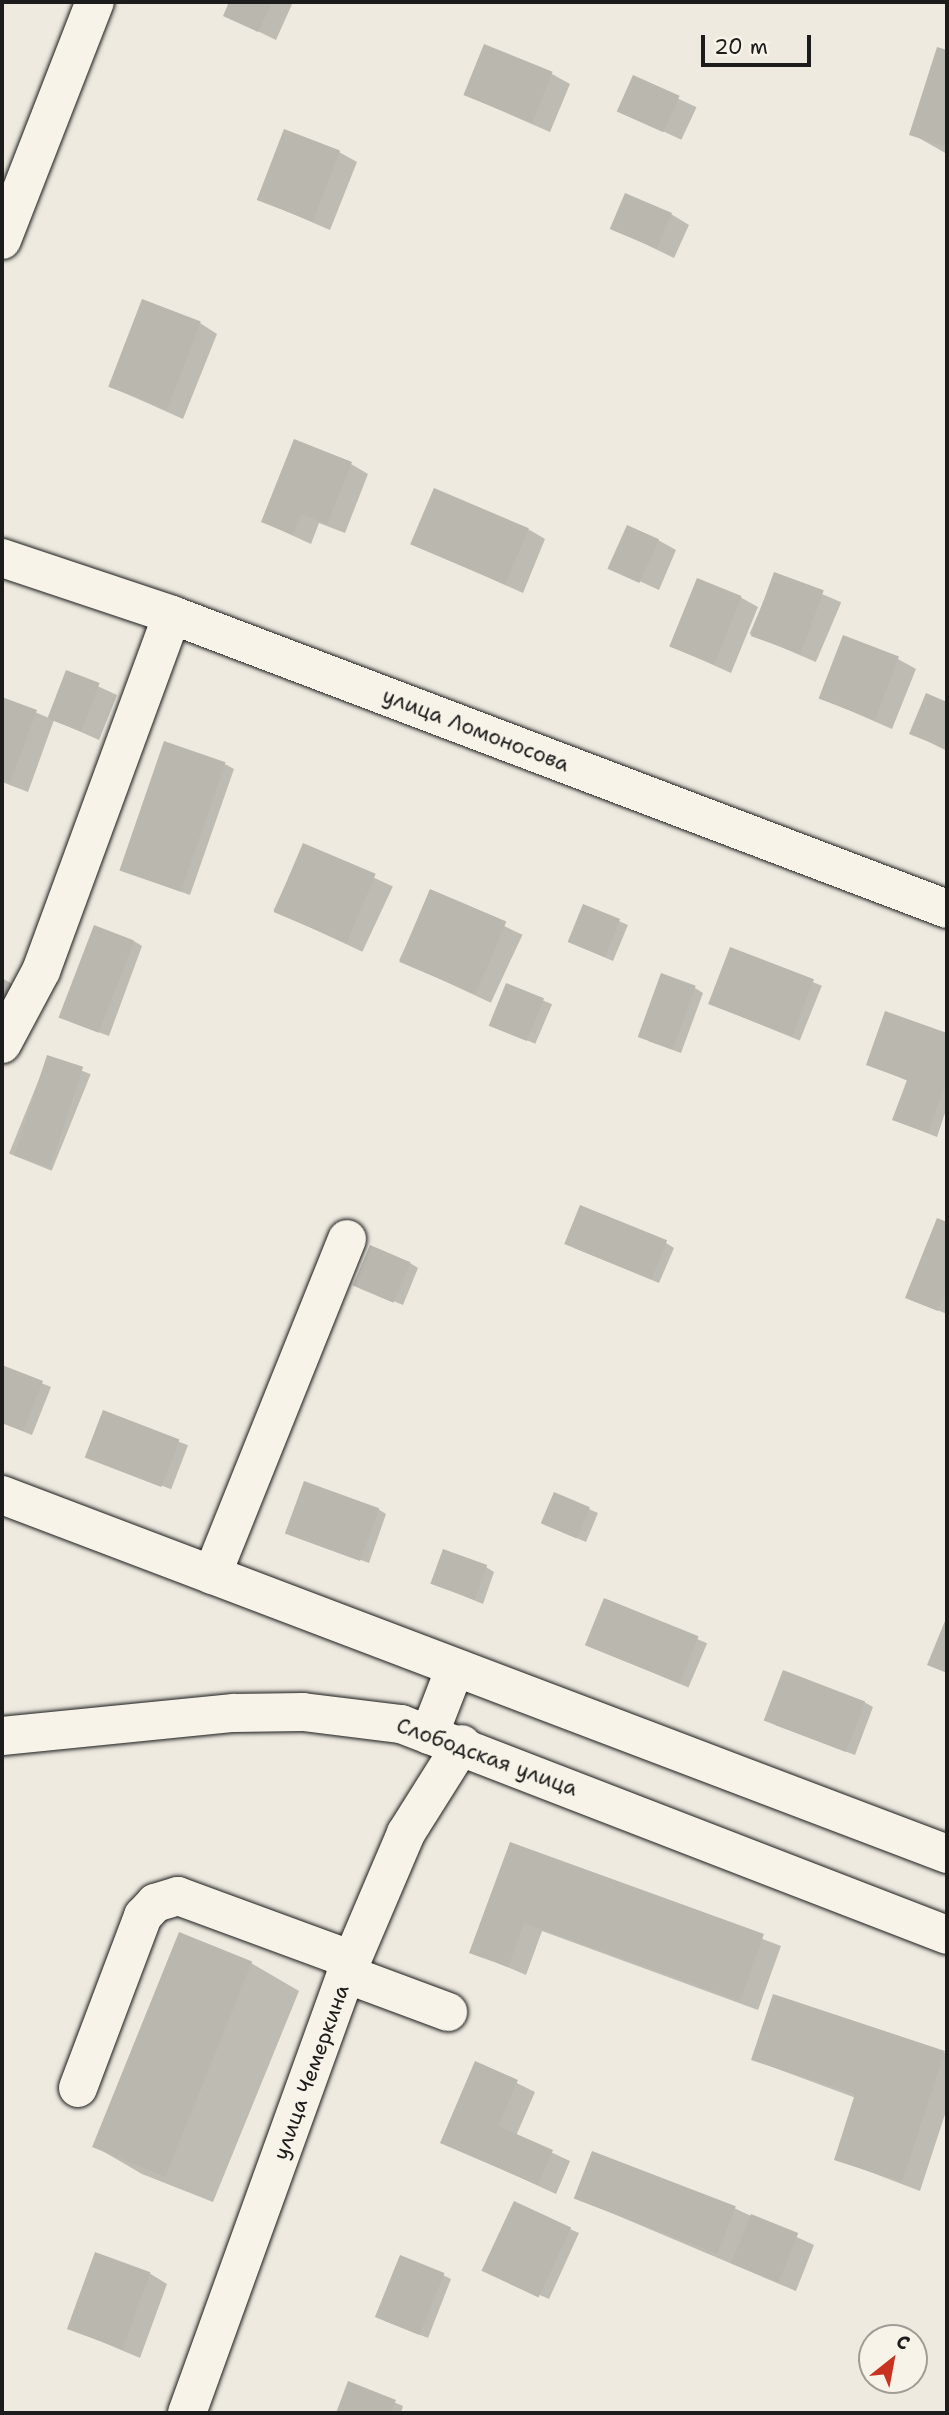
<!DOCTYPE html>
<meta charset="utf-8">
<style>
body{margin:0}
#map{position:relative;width:949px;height:2415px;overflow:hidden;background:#eeeae0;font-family:"Shantell Sans",sans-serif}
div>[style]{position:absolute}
.shadow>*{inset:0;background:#0003;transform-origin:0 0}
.building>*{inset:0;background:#bab7af;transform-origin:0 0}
.roads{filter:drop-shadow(0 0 2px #1c1c1c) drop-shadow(0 0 2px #1c1c1c)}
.minor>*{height:38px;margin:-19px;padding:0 19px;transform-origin:19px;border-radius:19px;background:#f7f3e8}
span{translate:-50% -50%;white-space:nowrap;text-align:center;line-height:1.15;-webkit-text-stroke:5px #f7f3e8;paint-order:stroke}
.street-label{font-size:21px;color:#1c1c1c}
.frame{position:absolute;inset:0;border:4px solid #1c1c1c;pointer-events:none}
.north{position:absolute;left:858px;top:2324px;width:70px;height:70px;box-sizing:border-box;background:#f7f3e8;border:2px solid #9f9d96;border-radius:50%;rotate:31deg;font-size:19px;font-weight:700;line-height:28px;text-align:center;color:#1c1c1c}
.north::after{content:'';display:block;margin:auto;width:24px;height:32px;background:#c8321e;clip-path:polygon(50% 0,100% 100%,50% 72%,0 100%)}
.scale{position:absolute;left:701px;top:35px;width:110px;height:32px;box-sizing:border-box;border:4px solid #1c1c1c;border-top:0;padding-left:9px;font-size:21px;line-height:24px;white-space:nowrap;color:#1c1c1c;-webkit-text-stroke:5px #f7f3e8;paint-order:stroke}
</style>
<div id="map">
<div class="shadow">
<i style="clip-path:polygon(231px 2px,293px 2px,276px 40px,225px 15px)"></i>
<i style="clip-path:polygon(939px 50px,947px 52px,947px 154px,912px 134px)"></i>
<i style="clip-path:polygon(552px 74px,570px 84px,550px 132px,465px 95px)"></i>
<i style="left:634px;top:78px;width:69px;height:36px;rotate:25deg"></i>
<i style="clip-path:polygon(339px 152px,357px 162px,330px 230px,258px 199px)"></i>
<i style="clip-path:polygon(671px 214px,689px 225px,674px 258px,612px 228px)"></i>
<i style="clip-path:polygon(200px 323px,217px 334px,183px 419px,109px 386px)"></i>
<i style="clip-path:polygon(351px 464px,368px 474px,345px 533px,319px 523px,311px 544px,263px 522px)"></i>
<i style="clip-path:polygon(528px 529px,545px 539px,523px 593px,412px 543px)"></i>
<i style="clip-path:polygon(658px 540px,676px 550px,659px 590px,611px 568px)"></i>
<i style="left:775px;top:574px;width:72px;height:65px;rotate:23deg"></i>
<i style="clip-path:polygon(740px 597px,758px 607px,731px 673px,671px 646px)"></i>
<i style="clip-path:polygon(898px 659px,916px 669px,892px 729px,821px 698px)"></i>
<i style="clip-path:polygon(67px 672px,117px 695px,99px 740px,54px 720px,28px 792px,2px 782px,2px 698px,49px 718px)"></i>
<i style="clip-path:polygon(927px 695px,947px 704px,947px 751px,911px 733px)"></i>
<i style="clip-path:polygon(225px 764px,234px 769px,190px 895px,121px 870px)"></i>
<i style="left:304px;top:845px;width:98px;height:72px;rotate:25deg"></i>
<i style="left:431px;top:892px;width:101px;height:75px;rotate:25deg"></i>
<i style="clip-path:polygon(584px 906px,628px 925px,613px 961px,578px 946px)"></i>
<i style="clip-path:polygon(134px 941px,142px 946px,109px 1036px,71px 1022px)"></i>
<i style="left:731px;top:949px;width:98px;height:59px;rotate:22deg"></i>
<i style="clip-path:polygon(2px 978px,14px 985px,2px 1015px)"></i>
<i style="left:507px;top:985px;width:49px;height:43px;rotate:23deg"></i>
<i style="clip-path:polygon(695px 988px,703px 993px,681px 1053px,648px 1041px)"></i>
<i style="clip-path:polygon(886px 1013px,947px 1035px,947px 1107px,937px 1137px,894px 1120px,908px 1081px,868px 1064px)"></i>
<i style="left:48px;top:1057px;width:46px;height:104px;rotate:22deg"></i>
<i style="clip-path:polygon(938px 1220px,947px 1224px,947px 1314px,907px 1298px)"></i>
<i style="clip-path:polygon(666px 1243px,674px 1248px,659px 1283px,574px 1248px)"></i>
<i style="clip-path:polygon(410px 1263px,418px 1268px,403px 1305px,366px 1290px)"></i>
<i style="clip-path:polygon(2px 1367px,51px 1387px,32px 1435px,2px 1423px)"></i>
<i style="left:104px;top:1413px;width:90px;height:47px;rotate:21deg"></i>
<i style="clip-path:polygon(378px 1509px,386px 1514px,369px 1563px,287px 1533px)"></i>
<i style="clip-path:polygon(589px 1509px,598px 1513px,586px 1542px,551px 1527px)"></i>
<i style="clip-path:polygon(486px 1567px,494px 1572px,483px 1604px,432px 1583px)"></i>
<i style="left:605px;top:1600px;width:111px;height:48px;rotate:23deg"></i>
<i style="clip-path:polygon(864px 1702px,873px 1707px,855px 1755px,775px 1725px)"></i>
<i style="clip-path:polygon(511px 1844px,781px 1946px,758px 2010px,542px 1931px,526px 1975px,472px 1952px)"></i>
<i style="clip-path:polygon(251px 1963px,299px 1991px,213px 2202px,142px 2174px,94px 2146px)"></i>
<i style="clip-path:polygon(774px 1996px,947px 2054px,947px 2108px,920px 2191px,836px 2159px,856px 2098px,753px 2060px)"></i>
<i style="clip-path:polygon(476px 2063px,535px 2092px,516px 2136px,570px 2161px,556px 2194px,442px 2142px)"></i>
<i style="clip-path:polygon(576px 2198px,734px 2208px,814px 2245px,796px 2291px)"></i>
<i style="clip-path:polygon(570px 2229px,579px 2233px,549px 2299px,494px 2275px)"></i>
<i style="clip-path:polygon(149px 2273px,167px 2284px,140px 2358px,69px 2328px)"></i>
<i style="clip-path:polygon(443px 2275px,451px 2279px,428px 2338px,385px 2321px)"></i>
<i style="clip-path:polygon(349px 2383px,403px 2406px,401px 2413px,338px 2413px)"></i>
</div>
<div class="building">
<i style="clip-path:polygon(229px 2px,272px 2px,258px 32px,223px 16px)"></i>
<i style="left:484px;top:44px;width:74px;height:55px;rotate:22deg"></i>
<i style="clip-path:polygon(937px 47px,947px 50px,947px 147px,909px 135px)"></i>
<i style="left:633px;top:75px;width:51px;height:40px;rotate:24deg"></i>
<i style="left:284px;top:129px;width:60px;height:76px;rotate:21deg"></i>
<i style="left:625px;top:193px;width:51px;height:39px;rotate:23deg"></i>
<i style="left:142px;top:299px;width:63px;height:94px;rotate:21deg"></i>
<i style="clip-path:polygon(294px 439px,352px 462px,327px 524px,301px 514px,293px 535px,261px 522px)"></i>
<i style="left:434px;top:488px;width:103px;height:61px;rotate:23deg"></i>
<i style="left:627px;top:525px;width:35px;height:48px;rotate:24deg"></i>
<i style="left:774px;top:572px;width:53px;height:68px;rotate:20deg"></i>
<i style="left:697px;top:578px;width:48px;height:74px;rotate:22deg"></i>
<i style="left:843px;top:635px;width:60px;height:68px;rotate:21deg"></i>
<i style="left:66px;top:670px;width:36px;height:52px;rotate:21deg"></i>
<i style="clip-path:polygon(926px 693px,947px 702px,947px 749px,909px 734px)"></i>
<i style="clip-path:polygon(2px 697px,37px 710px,10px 783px,2px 780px)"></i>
<i style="left:164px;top:741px;width:65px;height:137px;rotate:19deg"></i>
<i style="left:303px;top:843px;width:79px;height:75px;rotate:23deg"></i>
<i style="left:430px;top:889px;width:83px;height:79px;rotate:23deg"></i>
<i style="left:583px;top:904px;width:40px;height:41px;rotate:22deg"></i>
<i style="left:94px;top:925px;width:43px;height:99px;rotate:21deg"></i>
<i style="left:730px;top:947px;width:90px;height:61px;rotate:21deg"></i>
<i style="left:661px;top:973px;width:37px;height:68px;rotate:20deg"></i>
<i style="left:506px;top:983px;width:41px;height:46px;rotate:22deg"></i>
<i style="clip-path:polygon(885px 1011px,947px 1033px,947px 1079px,928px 1133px,892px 1120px,907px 1080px,866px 1065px)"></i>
<i style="left:47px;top:1055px;width:38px;height:106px;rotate:18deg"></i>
<i style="left:580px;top:1205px;width:94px;height:42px;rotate:22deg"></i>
<i style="clip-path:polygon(937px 1218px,947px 1222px,947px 1287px,938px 1311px,905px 1298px)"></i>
<i style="left:370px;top:1245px;width:44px;height:44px;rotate:23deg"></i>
<i style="clip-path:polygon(2px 1365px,43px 1381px,23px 1431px,2px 1423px)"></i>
<i style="left:103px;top:1410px;width:82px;height:51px;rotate:21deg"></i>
<i style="left:304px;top:1481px;width:80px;height:56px;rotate:20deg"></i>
<i style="left:554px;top:1492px;width:39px;height:34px;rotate:23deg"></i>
<i style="left:443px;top:1549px;width:47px;height:37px;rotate:20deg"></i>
<i style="left:604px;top:1598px;width:102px;height:51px;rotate:22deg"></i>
<i style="clip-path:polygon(947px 1616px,947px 1673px,927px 1665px)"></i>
<i style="left:783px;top:1670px;width:88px;height:54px;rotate:21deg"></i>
<i style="clip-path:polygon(510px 1842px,764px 1934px,740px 2001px,524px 1923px,508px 1967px,469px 1953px)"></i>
<i style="left:179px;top:1932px;width:79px;height:232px;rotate:22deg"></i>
<i style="clip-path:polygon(773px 1994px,945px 2051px,902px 2182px,834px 2160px,855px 2094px,751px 2060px)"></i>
<i style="clip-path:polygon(475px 2061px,518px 2080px,498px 2126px,553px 2150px,538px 2185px,440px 2143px)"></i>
<i style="left:592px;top:2151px;width:154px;height:51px;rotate:21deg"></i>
<i style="left:514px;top:2201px;width:63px;height:77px;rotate:25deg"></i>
<i style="left:751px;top:2214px;width:51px;height:53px;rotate:22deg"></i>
<i style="left:95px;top:2252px;width:59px;height:82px;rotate:20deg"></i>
<i style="left:400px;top:2255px;width:48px;height:67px;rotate:22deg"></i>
<i style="clip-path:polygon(348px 2381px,396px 2400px,390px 2413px,336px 2413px)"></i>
</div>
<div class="roads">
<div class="minor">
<i style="left:2px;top:240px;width:256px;rotate:-68.7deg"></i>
<i style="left:2px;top:558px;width:179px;rotate:18.5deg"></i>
<i style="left:172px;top:615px;width:829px;rotate:20.77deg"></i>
<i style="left:2px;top:1044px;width:83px;rotate:-61.9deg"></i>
<i style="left:41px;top:971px;width:379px;rotate:-69.8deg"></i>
<i style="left:2px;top:1495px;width:1011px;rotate:20.8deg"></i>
<i style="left:212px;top:1575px;width:362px;rotate:-68.1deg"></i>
<i style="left:429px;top:1735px;width:72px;rotate:-68.8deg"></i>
<i style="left:2px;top:1736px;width:233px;rotate:-5.7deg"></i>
<i style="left:234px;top:1713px;width:69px;rotate:-0.8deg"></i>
<i style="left:303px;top:1712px;width:99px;rotate:7deg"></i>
<i style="left:401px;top:1724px;width:585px;rotate:21.13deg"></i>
<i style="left:346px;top:1974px;width:109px;rotate:20.4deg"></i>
<i style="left:78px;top:2088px;width:184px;rotate:-69.3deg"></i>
<i style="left:143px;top:1916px;width:18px;rotate:-47deg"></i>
<i style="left:155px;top:1903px;width:24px;rotate:-17deg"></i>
<i style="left:178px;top:1896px;width:185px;rotate:20.2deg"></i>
<i style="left:187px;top:2413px;width:467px;rotate:-70.1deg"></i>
<i style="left:346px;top:1974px;width:153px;rotate:-66.9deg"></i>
<i style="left:406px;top:1833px;width:105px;rotate:-57.8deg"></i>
</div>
</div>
<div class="street-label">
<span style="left:476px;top:730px;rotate:21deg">улица Ломоносова</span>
<span style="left:487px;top:1757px;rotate:20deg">Слободская улица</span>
<span style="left:311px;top:2072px;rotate:-70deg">улица Чемеркина</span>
</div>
<div class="frame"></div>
<div class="north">С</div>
<div class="scale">20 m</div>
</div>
